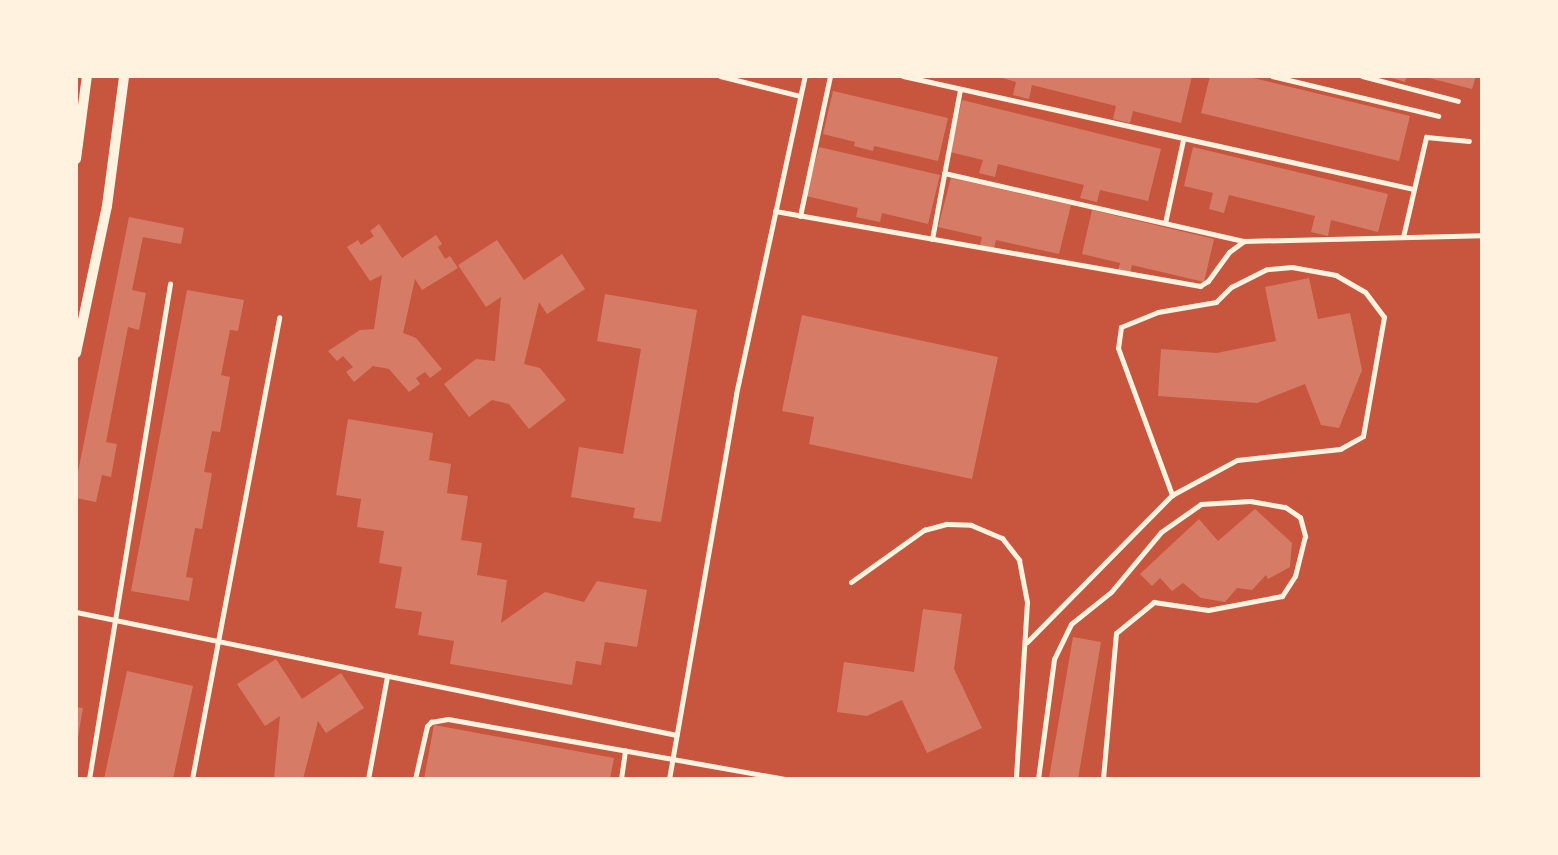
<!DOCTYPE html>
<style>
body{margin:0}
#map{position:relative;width:1558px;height:855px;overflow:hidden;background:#c8553d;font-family:"Noto Sans",sans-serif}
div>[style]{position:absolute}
.building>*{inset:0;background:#d67c66}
.minor>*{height:5px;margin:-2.5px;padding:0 2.5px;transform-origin:2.5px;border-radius:2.5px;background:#fff3e0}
.secondary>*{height:10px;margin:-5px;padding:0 5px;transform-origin:5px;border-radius:5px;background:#fff3e0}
span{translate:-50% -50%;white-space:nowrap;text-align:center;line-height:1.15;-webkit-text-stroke:4px #fff3e0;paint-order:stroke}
.frame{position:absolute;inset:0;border:78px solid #fff3e0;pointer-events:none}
</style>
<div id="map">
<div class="building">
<i style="clip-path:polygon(996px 76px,1192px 76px,1181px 123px,1133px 111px,1130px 123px,1113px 119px,1116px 106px,1032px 85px,1029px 99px,1013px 95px,1016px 82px)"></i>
<i style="clip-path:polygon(1210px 76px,1245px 76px,1410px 116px,1399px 161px,1201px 113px)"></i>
<i style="clip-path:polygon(1385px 76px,1407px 76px,1405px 82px)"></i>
<i style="clip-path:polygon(1421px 76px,1476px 76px,1472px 89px)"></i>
<i style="clip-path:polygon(833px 91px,948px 118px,938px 161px,874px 146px,873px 151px,854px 146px,855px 142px,823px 134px)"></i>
<i style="clip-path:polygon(962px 100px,1161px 149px,1148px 201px,1100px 190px,1097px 202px,1080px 198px,1084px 185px,998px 164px,995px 177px,979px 173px,983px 160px,950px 152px)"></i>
<i style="clip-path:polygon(819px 147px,940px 175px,928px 224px,882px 213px,880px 222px,856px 217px,858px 208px,806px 196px)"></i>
<i style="clip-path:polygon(1193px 147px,1388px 194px,1378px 232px,1331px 220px,1328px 236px,1311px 232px,1315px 216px,1229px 195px,1224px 213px,1209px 209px,1213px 193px,1184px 186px)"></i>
<i style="clip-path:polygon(951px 178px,1071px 205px,1059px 254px,996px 240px,994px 248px,980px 245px,982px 237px,938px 227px)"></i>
<i style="clip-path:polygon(1092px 210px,1214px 239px,1204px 282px,1132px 265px,1130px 273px,1118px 271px,1120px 263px,1082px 254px)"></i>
<i style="clip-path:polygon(129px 217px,184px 228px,181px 244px,143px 237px,132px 290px,146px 293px,139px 330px,128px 327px,106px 442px,117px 444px,111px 477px,102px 475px,96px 502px,76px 498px,76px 482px)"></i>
<i style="clip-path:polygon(379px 224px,402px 258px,436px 235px,442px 244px,438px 247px,445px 259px,450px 256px,458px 268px,422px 290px,415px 279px,403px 333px,416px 338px,442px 369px,430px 378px,425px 372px,416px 378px,420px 384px,409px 392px,389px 369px,373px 366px,354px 382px,346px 372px,353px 367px,343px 356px,337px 361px,328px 351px,360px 330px,374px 329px,382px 275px,370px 281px,347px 247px,358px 240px,361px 245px,374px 236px,370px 231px)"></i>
<i style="clip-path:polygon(497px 240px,524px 280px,562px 254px,585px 289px,547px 314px,539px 302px,524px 364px,540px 368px,566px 400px,529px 429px,509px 404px,492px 400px,469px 417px,444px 384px,476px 359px,495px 361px,501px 297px,486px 307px,458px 265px)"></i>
<i style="clip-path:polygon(1309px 278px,1318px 319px,1350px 313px,1362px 370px,1339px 428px,1321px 425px,1305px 384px,1257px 403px,1158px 396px,1161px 349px,1217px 353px,1276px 341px,1265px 287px)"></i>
<i style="clip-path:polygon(187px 290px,244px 300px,238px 331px,230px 330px,221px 375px,230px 377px,220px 432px,212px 431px,204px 472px,212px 473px,202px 529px,195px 528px,186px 577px,193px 578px,189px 601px,131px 591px)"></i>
<i style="clip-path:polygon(605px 294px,697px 310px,661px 522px,633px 518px,635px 508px,571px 497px,579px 447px,623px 454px,641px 349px,597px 341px)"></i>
<i style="clip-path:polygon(802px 315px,998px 357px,972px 479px,809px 444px,814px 417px,782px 411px)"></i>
<i style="clip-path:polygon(348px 419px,433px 433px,429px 460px,451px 464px,447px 493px,468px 496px,461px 540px,482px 543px,477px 575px,507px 580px,501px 623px,545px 592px,584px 602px,597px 581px,647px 590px,637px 647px,605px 642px,601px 665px,576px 661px,572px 685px,450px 664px,454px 641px,418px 635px,422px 612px,395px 608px,402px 567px,379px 563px,384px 531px,357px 527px,361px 499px,336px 495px)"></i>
<i style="clip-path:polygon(1255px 509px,1292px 543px,1290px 567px,1268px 579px,1266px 575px,1252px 590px,1237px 588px,1225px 602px,1201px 598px,1183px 583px,1172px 591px,1160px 578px,1152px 586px,1140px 574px,1199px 519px,1218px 541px)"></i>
<i style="clip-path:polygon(923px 609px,962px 614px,954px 669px,982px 728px,927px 753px,902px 700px,867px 716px,837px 712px,844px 662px,914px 672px)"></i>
<i style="clip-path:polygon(1073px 637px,1101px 642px,1078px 779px,1052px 779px,1049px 778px)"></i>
<i style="clip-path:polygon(276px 659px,302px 699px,341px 673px,364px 708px,326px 733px,318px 721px,303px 779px,274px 779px,280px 716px,265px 726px,237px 684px)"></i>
<i style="clip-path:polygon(127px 671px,193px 686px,173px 779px,104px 779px)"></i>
<i style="clip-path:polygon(76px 707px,83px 708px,77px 743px,76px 743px)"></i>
<i style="clip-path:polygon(434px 725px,614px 758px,610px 779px,424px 779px)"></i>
</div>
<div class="minor">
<i style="left:720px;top:76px;width:82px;rotate:14deg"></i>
<i style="left:903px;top:76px;width:522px;rotate:12.49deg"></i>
<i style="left:1272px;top:76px;width:171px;rotate:13.5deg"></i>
<i style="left:1362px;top:76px;width:99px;rotate:14.6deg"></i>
<i style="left:944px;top:173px;width:308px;rotate:12.8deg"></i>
<i style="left:775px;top:211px;width:432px;rotate:10deg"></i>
<i style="left:1200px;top:286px;width:9px;rotate:-32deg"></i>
<i style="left:1208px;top:281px;width:36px;rotate:-54deg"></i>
<i style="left:1229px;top:252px;width:19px;rotate:-36deg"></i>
<i style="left:1244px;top:241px;width:238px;rotate:-1.4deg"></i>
<i style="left:800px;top:216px;width:143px;rotate:-77.9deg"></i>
<i style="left:1165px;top:223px;width:85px;rotate:-77.8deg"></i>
<i style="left:1403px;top:237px;width:103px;rotate:-77deg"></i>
<i style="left:1426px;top:137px;width:43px;rotate:5.3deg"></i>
<i style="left:932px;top:239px;width:152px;rotate:-79.4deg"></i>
<i style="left:851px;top:582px;width:90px;rotate:-35.5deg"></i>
<i style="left:924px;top:530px;width:24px;rotate:-15deg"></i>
<i style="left:947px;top:524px;width:24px;rotate:2deg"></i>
<i style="left:971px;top:525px;width:34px;rotate:23deg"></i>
<i style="left:1002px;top:538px;width:28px;rotate:52deg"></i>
<i style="left:1019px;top:560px;width:43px;rotate:79.2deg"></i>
<i style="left:1027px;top:602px;width:177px;rotate:93.6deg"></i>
<i style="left:76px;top:612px;width:613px;rotate:11.57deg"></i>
<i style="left:1027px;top:642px;width:206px;rotate:-45.4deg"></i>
<i style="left:1172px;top:495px;width:74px;rotate:-28.3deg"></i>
<i style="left:1237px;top:460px;width:104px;rotate:-6.1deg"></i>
<i style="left:1340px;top:449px;width:26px;rotate:-29deg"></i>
<i style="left:1363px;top:436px;width:121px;rotate:-80deg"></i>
<i style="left:1384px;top:317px;width:31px;rotate:-127deg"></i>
<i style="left:1365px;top:292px;width:34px;rotate:-150deg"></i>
<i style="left:1336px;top:275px;width:45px;rotate:-169.7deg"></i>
<i style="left:1292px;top:267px;width:25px;rotate:175deg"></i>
<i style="left:1267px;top:269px;width:40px;rotate:153.4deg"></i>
<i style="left:1231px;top:287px;width:21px;rotate:135deg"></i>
<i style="left:1216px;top:302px;width:59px;rotate:170.2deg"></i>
<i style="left:1158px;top:312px;width:40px;rotate:158deg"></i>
<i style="left:1121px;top:327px;width:21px;rotate:98deg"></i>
<i style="left:1118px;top:348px;width:157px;rotate:69.8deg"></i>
<i style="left:89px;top:779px;width:502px;rotate:-80.71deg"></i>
<i style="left:192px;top:779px;width:470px;rotate:-79.3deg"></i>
<i style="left:368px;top:779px;width:105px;rotate:-79.5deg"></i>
<i style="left:415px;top:779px;width:54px;rotate:-77.2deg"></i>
<i style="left:427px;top:726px;width:6px;rotate:-45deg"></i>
<i style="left:431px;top:722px;width:17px;rotate:-10deg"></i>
<i style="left:448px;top:719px;width:342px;rotate:10.1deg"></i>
<i style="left:621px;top:779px;width:29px;rotate:-82deg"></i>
<i style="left:669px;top:779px;width:391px;rotate:-80.1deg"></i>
<i style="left:736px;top:394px;width:325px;rotate:-77.8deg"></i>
<i style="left:1038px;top:779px;width:121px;rotate:-82.4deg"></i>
<i style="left:1054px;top:659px;width:39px;rotate:-64deg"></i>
<i style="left:1071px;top:624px;width:51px;rotate:-38.7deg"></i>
<i style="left:1111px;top:592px;width:78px;rotate:-50.2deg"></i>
<i style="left:1161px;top:532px;width:49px;rotate:-35deg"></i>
<i style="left:1201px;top:504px;width:49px;rotate:-3.5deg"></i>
<i style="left:1250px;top:501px;width:36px;rotate:10deg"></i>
<i style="left:1285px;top:507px;width:18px;rotate:34deg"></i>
<i style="left:1300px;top:517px;width:20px;rotate:75deg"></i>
<i style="left:1305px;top:536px;width:41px;rotate:104deg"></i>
<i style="left:1295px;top:576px;width:24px;rotate:123deg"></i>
<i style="left:1282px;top:596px;width:75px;rotate:169.3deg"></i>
<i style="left:1208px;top:610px;width:55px;rotate:-171.6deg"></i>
<i style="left:1154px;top:602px;width:49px;rotate:140.8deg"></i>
<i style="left:1116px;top:633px;width:147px;rotate:95.1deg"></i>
</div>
<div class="secondary">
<i style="left:76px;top:159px;width:84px;rotate:-82.5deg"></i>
<i style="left:76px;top:353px;width:150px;rotate:-78.1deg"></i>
<i style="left:107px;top:206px;width:131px;rotate:-82.5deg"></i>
</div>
<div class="frame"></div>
</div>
